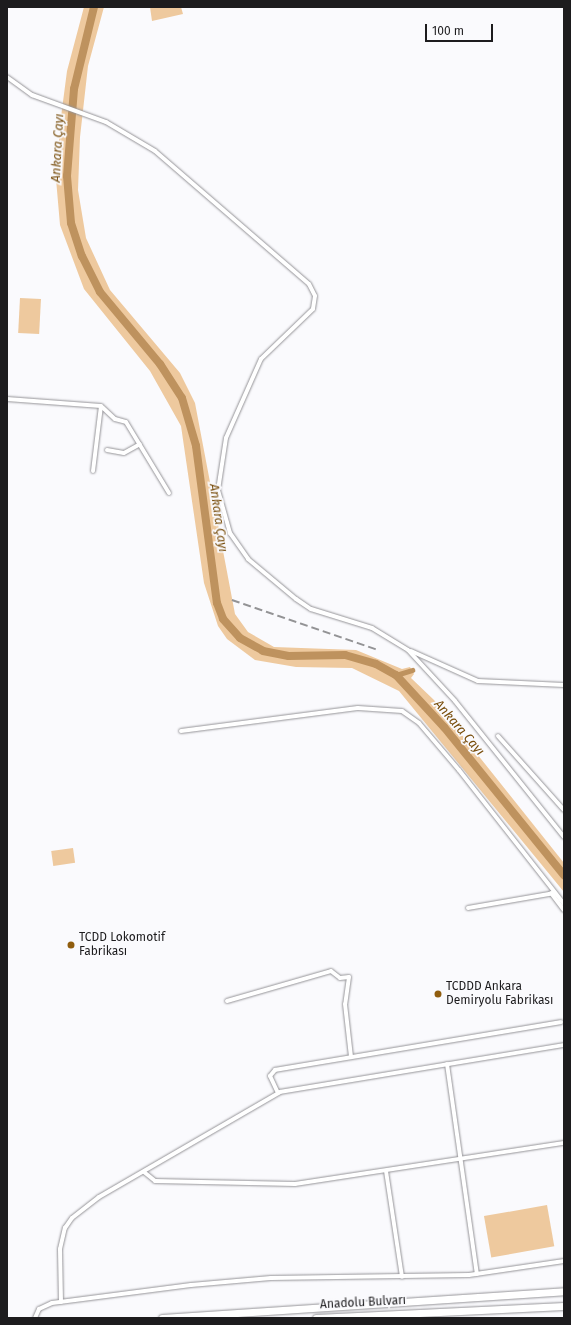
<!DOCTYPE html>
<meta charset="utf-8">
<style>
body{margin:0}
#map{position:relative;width:571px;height:1325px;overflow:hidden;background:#fafafd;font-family:"Fira Sans",sans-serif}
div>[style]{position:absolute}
.green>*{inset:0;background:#eec99e;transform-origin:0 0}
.canal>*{height:4.5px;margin:-2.25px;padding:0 2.25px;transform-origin:2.25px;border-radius:2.25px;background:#be925e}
.river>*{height:8px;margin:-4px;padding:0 4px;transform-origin:4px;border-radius:4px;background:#be925e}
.roads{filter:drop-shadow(0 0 1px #959498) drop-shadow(0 0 1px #959498)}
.street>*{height:4px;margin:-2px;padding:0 2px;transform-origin:2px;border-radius:2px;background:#fff}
.primary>*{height:7px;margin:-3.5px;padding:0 3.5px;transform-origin:3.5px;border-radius:3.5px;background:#fff}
.rail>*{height:1.5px;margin-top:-0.75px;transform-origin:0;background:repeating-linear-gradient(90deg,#939395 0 8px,transparent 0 12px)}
.dots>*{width:11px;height:11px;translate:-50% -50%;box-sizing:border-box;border:2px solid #fafafd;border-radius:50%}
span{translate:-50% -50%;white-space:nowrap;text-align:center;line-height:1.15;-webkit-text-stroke:3.5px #fafafd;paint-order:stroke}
.poi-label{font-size:12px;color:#1d1c1e}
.left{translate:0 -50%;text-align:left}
.street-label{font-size:12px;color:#1d1c1e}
.water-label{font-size:13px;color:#784d0b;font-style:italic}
.frame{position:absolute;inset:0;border:8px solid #1d1c1e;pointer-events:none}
.scale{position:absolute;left:425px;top:24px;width:68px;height:18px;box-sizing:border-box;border:2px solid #1d1c1e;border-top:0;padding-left:5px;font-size:12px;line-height:14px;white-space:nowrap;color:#1d1c1e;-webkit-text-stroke:3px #fafafd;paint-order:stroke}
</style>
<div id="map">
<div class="green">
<i style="clip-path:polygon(84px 7px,104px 7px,88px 66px,80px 137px,78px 190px,86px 238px,110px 290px,180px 373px,195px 403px,235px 614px,248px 632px,274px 647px,356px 650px,402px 669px,410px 667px,414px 674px,411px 678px,434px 700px,564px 863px,564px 892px,399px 691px,352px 668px,296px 667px,255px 660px,227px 639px,218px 626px,204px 583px,181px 426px,150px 371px,84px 289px,60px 225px,56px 179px,61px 117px,67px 71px)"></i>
<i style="clip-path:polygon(150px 7px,181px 7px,183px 14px,152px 21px)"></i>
<i style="left:20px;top:298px;width:21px;height:35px;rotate:3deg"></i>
<i style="left:73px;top:848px;width:15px;height:22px;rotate:82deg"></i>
<i style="left:547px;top:1205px;width:42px;height:64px;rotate:80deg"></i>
</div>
<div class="canal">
<i style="left:396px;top:675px;width:17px;rotate:-17deg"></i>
</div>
<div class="river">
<i style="left:94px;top:7px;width:84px;rotate:103.7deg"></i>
<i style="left:74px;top:89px;width:87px;rotate:94.6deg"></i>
<i style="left:67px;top:176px;width:47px;rotate:85.1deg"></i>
<i style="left:71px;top:223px;width:35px;rotate:72deg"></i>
<i style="left:82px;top:256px;width:40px;rotate:63.4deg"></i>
<i style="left:100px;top:292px;width:94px;rotate:50.2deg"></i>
<i style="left:160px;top:364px;width:40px;rotate:57.1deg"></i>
<i style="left:182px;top:398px;width:50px;rotate:73.7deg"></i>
<i style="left:196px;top:446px;width:158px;rotate:82.4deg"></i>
<i style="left:217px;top:603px;width:17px;rotate:69deg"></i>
<i style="left:223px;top:619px;width:25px;rotate:48deg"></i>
<i style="left:240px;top:638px;width:26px;rotate:29deg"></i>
<i style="left:263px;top:651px;width:26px;rotate:11deg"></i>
<i style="left:289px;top:656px;width:56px;rotate:-1deg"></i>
<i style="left:345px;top:655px;width:32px;rotate:16deg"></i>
<i style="left:376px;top:664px;width:23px;rotate:29deg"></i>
<i style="left:396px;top:675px;width:71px;rotate:47.3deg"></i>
<i style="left:444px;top:727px;width:191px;rotate:51deg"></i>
</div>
<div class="roads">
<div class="street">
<i style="left:7px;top:77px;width:31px;rotate:36deg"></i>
<i style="left:32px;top:95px;width:79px;rotate:20deg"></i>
<i style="left:106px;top:122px;width:57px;rotate:30.6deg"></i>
<i style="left:155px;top:151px;width:203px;rotate:40.8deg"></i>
<i style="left:309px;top:284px;width:13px;rotate:63deg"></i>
<i style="left:315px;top:296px;width:13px;rotate:99deg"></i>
<i style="left:313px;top:309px;width:72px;rotate:136.1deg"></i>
<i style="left:261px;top:359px;width:86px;rotate:113.9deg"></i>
<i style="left:226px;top:438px;width:53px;rotate:98.7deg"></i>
<i style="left:218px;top:490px;width:45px;rotate:74.4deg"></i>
<i style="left:230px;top:533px;width:32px;rotate:55deg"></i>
<i style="left:248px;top:559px;width:62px;rotate:39.8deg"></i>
<i style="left:296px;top:599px;width:18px;rotate:34deg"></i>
<i style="left:311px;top:609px;width:64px;rotate:17.3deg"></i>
<i style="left:372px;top:628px;width:42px;rotate:31.4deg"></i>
<i style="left:408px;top:650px;width:69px;rotate:47.3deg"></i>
<i style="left:455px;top:701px;width:174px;rotate:51.3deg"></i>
<i style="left:7px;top:399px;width:94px;rotate:4.3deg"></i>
<i style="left:101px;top:406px;width:19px;rotate:43deg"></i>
<i style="left:115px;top:419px;width:11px;rotate:15deg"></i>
<i style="left:126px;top:422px;width:83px;rotate:58.8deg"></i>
<i style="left:107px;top:450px;width:17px;rotate:10deg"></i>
<i style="left:124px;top:453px;width:18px;rotate:-29deg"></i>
<i style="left:93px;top:471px;width:65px;rotate:-83deg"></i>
<i style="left:411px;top:651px;width:73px;rotate:24.1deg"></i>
<i style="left:478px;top:681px;width:86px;rotate:2.7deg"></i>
<i style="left:181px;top:731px;width:178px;rotate:-7.4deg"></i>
<i style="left:358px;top:708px;width:44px;rotate:3.9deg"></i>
<i style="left:402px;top:711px;width:21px;rotate:35deg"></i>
<i style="left:419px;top:723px;width:62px;rotate:49.6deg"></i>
<i style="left:459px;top:770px;width:170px;rotate:51.9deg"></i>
<i style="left:498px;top:736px;width:99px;rotate:48.3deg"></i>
<i style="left:551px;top:893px;width:21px;rotate:53deg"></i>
<i style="left:468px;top:908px;width:88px;rotate:-9.8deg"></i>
<i style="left:227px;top:1001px;width:108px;rotate:-16.1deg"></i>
<i style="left:331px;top:971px;width:11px;rotate:38deg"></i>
<i style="left:340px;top:978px;width:9px;rotate:-6deg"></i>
<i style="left:349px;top:977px;width:27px;rotate:98deg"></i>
<i style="left:345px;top:1004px;width:53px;rotate:83.5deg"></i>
<i style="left:447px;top:1064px;width:212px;rotate:81.9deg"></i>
<i style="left:278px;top:1093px;width:19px;rotate:-115deg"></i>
<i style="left:270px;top:1076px;width:8px;rotate:-50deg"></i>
<i style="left:275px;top:1070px;width:290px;rotate:-9.5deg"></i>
<i style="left:386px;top:1171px;width:107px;rotate:81.4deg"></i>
<i style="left:144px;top:1172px;width:14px;rotate:39deg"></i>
<i style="left:155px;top:1181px;width:140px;rotate:1.2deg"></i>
<i style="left:295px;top:1184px;width:272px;rotate:-8.7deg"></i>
<i style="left:61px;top:1302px;width:53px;rotate:-91.1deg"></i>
<i style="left:60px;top:1249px;width:22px;rotate:-77deg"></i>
<i style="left:65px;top:1228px;width:12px;rotate:-55deg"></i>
<i style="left:72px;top:1218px;width:34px;rotate:-38deg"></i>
<i style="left:99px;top:1197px;width:209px;rotate:-30.1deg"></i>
<i style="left:280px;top:1092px;width:288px;rotate:-9.4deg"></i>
<i style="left:35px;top:1318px;width:10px;rotate:-66deg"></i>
<i style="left:39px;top:1309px;width:14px;rotate:-25deg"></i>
<i style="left:52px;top:1303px;width:140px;rotate:-7.4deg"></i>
<i style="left:191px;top:1285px;width:80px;rotate:-5deg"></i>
<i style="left:271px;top:1278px;width:198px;rotate:-0.9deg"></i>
<i style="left:469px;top:1275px;width:96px;rotate:-8.4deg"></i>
</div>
<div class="primary">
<i style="left:162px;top:1318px;width:403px;rotate:-3.8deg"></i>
<i style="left:316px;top:1318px;width:248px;rotate:-2.8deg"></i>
</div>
</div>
<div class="rail">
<i style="left:232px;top:600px;width:154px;rotate:18.9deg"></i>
</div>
<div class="dots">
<i style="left:71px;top:945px;background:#905d0e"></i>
<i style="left:438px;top:994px;background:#905d0e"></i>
</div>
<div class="poi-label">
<span class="left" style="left:79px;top:945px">TCDD Lokomotif<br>Fabrikası</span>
<span class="left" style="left:446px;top:994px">TCDDD Ankara<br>Demiryolu Fabrikası</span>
</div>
<div class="street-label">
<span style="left:363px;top:1303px;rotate:-3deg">Anadolu Bulvarı</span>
</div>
<div class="water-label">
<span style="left:58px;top:148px;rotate:-87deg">Ankara Çayı</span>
<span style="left:218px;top:518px;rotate:82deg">Ankara Çayı</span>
<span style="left:459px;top:728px;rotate:49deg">Ankara Çayı</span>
</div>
<div class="frame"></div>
<div class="scale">100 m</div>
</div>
